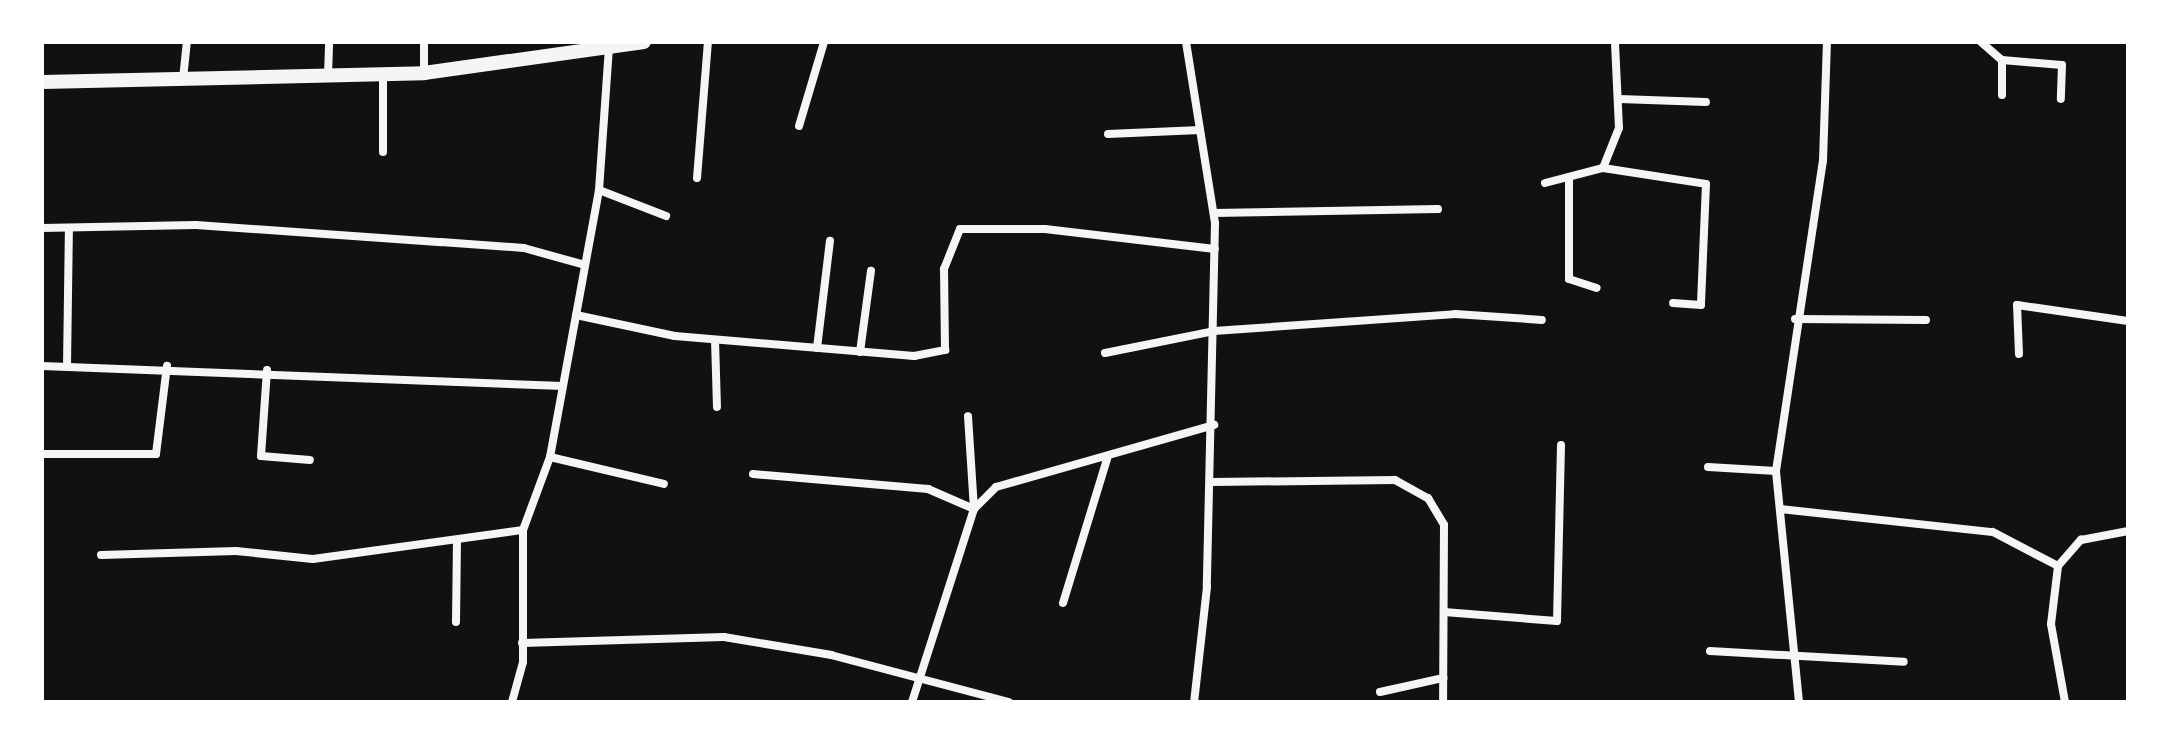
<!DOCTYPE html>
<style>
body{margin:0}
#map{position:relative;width:2170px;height:744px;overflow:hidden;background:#111;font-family:"Golos Text",sans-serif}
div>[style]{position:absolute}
.minor>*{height:8px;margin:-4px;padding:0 4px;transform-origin:4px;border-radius:4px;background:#f5f5f5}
.tertiary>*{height:14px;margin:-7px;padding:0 7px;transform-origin:7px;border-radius:7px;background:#f5f5f5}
span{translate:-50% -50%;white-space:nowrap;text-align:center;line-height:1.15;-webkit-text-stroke:8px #fff;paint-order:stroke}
.frame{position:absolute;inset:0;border:44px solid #fff;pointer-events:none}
</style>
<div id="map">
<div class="minor">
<i style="left:1186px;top:42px;width:184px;rotate:80.9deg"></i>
<i style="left:1215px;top:224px;width:363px;rotate:91.3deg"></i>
<i style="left:1207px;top:587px;width:116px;rotate:96.4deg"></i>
<i style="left:1981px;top:42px;width:28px;rotate:41deg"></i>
<i style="left:2002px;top:60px;width:60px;rotate:4.8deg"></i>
<i style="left:2062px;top:65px;width:34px;rotate:92deg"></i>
<i style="left:424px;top:73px;width:31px;rotate:-90deg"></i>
<i style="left:383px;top:74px;width:78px;rotate:90deg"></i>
<i style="left:328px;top:75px;width:33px;rotate:-88deg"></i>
<i style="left:183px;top:79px;width:37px;rotate:-84deg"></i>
<i style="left:2002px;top:95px;width:35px;rotate:-90deg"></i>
<i style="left:1619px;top:99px;width:87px;rotate:2deg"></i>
<i style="left:799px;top:126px;width:88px;rotate:-73.4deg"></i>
<i style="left:1108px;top:134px;width:92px;rotate:-2.5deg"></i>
<i style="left:1603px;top:168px;width:104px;rotate:8.8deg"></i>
<i style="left:1706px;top:184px;width:121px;rotate:92.4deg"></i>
<i style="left:1701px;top:305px;width:28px;rotate:-176deg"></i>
<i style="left:1569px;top:177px;width:102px;rotate:90deg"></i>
<i style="left:1569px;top:279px;width:29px;rotate:18deg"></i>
<i style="left:697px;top:178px;width:136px;rotate:-85.4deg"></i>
<i style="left:1545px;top:183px;width:60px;rotate:-14.5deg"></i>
<i style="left:1603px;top:168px;width:43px;rotate:-68.2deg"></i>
<i style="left:1619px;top:128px;width:86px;rotate:-92.7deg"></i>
<i style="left:599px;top:190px;width:72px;rotate:21.2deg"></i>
<i style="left:1214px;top:213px;width:224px;rotate:-1deg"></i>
<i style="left:42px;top:228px;width:154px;rotate:-1.1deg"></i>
<i style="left:196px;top:225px;width:246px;rotate:4deg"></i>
<i style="left:441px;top:242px;width:83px;rotate:4.1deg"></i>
<i style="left:524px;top:248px;width:63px;rotate:15.6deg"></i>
<i style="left:576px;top:315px;width:101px;rotate:12deg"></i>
<i style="left:675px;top:336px;width:240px;rotate:4.8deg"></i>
<i style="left:914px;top:356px;width:32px;rotate:-11deg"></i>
<i style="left:945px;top:350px;width:81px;rotate:-90.7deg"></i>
<i style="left:944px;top:269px;width:43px;rotate:-68.2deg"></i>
<i style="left:960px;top:229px;width:85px"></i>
<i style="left:1045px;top:229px;width:171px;rotate:6.7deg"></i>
<i style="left:1795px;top:319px;width:131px;rotate:0.4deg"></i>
<i style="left:715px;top:340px;width:67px;rotate:88.3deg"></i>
<i style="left:817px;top:348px;width:108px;rotate:-83.1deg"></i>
<i style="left:860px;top:352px;width:82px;rotate:-82.3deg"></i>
<i style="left:1105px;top:353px;width:111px;rotate:-11.4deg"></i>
<i style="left:1214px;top:331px;width:242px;rotate:-4deg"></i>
<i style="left:1455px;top:314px;width:87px;rotate:3.9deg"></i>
<i style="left:2019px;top:354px;width:49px;rotate:-92.3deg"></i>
<i style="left:2017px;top:305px;width:112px;rotate:8.2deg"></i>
<i style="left:42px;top:366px;width:521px;rotate:2.2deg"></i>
<i style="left:67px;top:366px;width:135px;rotate:-89.2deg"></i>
<i style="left:267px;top:370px;width:86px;rotate:94deg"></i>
<i style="left:261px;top:456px;width:49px;rotate:4.7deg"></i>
<i style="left:42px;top:454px;width:114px"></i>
<i style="left:156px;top:454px;width:89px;rotate:-82.9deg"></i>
<i style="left:550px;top:457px;width:117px;rotate:13.3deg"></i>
<i style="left:1708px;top:467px;width:68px;rotate:3.4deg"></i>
<i style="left:753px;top:474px;width:176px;rotate:4.9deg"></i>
<i style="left:928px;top:489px;width:50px;rotate:23.5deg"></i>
<i style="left:974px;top:509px;width:93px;rotate:-93.7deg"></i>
<i style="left:1211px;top:482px;width:184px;rotate:-0.6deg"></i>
<i style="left:1395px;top:480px;width:38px;rotate:29deg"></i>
<i style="left:1428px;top:498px;width:31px;rotate:59deg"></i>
<i style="left:1444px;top:525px;width:177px;rotate:90.3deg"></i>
<i style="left:1780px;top:509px;width:214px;rotate:6.2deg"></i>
<i style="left:1993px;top:532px;width:73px;rotate:27.6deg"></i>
<i style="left:101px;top:555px;width:135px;rotate:-1.7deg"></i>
<i style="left:236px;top:551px;width:77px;rotate:5.9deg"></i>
<i style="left:313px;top:559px;width:212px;rotate:-7.9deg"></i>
<i style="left:1063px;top:603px;width:151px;rotate:-73deg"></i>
<i style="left:1444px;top:612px;width:113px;rotate:4.6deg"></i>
<i style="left:1557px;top:621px;width:176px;rotate:-88.7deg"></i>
<i style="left:456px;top:622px;width:80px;rotate:-89.3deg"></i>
<i style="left:522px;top:643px;width:202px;rotate:-1.7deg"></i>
<i style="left:724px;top:637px;width:109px;rotate:9.5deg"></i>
<i style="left:831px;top:655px;width:184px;rotate:14.8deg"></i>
<i style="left:1710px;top:651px;width:194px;rotate:3.2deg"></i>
<i style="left:1380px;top:692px;width:65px;rotate:-12.5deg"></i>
<i style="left:512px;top:702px;width:41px;rotate:-74.6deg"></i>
<i style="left:523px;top:662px;width:132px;rotate:-90deg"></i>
<i style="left:523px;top:530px;width:78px;rotate:-69.7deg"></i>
<i style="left:550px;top:457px;width:271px;rotate:-79.6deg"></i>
<i style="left:599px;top:190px;width:144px;rotate:-86deg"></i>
<i style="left:912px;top:702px;width:203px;rotate:-72.2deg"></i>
<i style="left:974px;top:509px;width:31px;rotate:-45deg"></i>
<i style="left:996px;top:487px;width:227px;rotate:-15.9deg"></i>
<i style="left:1799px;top:702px;width:232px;rotate:-95.7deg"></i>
<i style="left:1776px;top:471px;width:314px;rotate:-81.4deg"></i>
<i style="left:1823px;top:161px;width:119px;rotate:-88.1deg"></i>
<i style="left:2065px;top:702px;width:79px;rotate:-100.2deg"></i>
<i style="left:2051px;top:624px;width:58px;rotate:-83.1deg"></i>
<i style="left:2058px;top:566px;width:35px;rotate:-49deg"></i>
<i style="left:2081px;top:540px;width:48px;rotate:-10.8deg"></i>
</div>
<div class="tertiary">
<i style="left:42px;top:82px;width:382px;rotate:-1.3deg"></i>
<i style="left:424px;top:73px;width:222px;rotate:-8deg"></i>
</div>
<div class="frame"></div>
</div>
